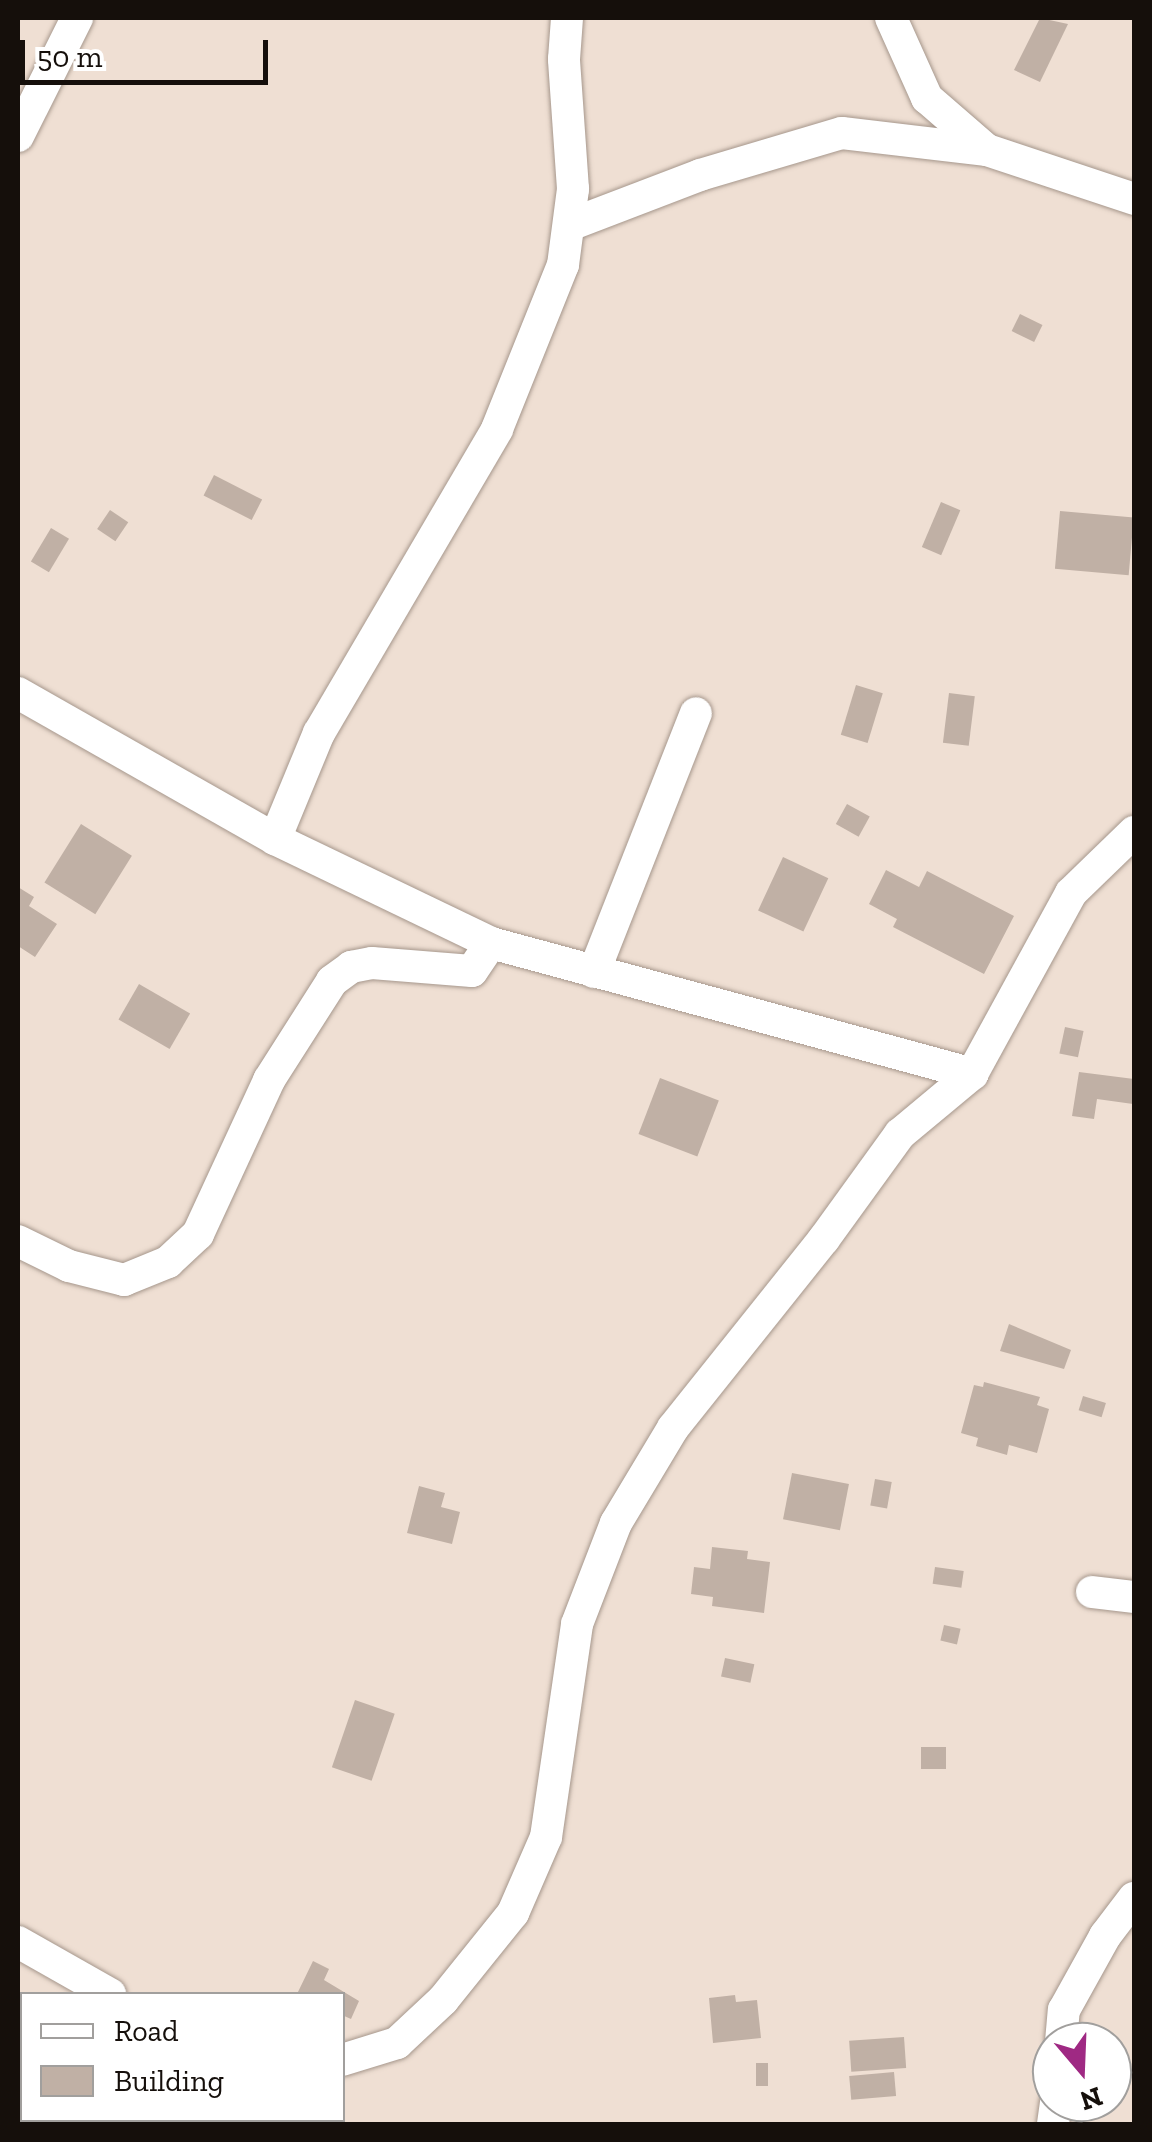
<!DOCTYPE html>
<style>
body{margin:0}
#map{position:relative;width:1152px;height:2142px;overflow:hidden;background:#efdfd3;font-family:"Zilla Slab",serif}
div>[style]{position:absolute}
.building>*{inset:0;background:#c0b0a5;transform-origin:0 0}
.roads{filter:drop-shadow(0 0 2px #a6978c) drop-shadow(0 0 2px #a6978c)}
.minor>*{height:32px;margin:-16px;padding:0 16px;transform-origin:16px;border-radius:16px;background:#fff}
span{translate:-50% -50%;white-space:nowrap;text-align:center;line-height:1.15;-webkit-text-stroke:10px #fff;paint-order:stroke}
.frame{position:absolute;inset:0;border:20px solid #150f0b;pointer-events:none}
.legend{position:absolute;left:20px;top:1992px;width:325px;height:130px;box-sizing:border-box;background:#fff;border:2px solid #a19f9d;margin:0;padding:12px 18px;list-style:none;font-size:30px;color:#150f0b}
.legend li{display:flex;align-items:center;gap:20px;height:50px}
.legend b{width:50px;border:2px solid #a19f9d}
.north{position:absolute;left:1032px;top:2022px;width:100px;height:100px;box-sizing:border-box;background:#fff;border:2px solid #a19f9d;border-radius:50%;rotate:161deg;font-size:28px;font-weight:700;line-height:40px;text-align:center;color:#150f0b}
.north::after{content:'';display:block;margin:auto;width:35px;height:45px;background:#9f2983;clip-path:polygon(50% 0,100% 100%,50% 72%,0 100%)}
.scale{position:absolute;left:20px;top:40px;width:248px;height:45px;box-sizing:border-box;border:5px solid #150f0b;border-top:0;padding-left:12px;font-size:30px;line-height:35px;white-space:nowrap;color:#150f0b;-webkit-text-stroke:8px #fff;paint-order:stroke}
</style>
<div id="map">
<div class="building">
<i style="clip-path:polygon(1040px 18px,1068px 24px,1040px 82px,1014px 70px)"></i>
<i style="left:1020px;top:314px;width:25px;height:19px;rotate:26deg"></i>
<i style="left:214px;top:475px;width:54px;height:23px;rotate:27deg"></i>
<i style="left:941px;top:502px;width:21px;height:49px;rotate:23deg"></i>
<i style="left:110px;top:510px;width:22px;height:23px;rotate:34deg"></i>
<i style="left:1060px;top:511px;width:74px;height:58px;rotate:5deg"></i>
<i style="left:51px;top:528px;width:21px;height:39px;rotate:31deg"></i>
<i style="left:856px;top:685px;width:28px;height:52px;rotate:17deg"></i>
<i style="left:949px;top:693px;width:26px;height:50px;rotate:7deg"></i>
<i style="left:847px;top:804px;width:26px;height:23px;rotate:29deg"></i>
<i style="left:81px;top:824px;width:60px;height:69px;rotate:32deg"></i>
<i style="left:783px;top:857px;width:50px;height:59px;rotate:25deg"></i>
<i style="clip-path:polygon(886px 870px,919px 887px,927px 871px,1014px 916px,984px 974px,893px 927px,897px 919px,869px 904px)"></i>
<i style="clip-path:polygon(18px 887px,34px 897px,29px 906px,57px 924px,35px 957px,18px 946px)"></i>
<i style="left:139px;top:984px;width:59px;height:41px;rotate:30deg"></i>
<i style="left:1065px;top:1027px;width:19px;height:27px;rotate:12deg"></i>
<i style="clip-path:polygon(1079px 1072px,1134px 1079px,1133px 1104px,1097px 1099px,1094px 1119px,1072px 1116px)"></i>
<i style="left:660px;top:1078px;width:63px;height:60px;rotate:21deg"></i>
<i style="clip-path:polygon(1009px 1324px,1071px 1350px,1064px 1369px,1000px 1351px)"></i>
<i style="clip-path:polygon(984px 1382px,1040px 1397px,1037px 1405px,1049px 1409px,1037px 1453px,1009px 1445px,1007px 1455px,976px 1446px,978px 1438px,961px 1433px,974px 1385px,983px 1387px)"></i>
<i style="left:1083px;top:1396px;width:24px;height:15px;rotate:17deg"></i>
<i style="left:792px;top:1473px;width:58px;height:47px;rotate:11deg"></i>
<i style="left:875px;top:1479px;width:17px;height:27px;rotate:10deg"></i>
<i style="clip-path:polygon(419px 1486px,445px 1493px,441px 1507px,460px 1512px,452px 1544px,407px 1533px)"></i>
<i style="clip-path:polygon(712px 1547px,748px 1551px,747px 1559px,770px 1562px,764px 1613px,712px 1606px,713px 1597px,691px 1594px,694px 1567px,710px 1569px)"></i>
<i style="left:935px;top:1567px;width:29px;height:17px;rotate:8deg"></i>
<i style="left:944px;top:1625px;width:17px;height:16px;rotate:13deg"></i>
<i style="left:725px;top:1658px;width:30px;height:19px;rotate:12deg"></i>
<i style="left:355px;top:1700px;width:42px;height:71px;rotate:19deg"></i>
<i style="left:946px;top:1747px;width:22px;height:25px;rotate:90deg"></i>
<i style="clip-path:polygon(313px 1961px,329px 1969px,324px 1980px,359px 2001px,351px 2019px,342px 2015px,342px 1994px,297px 1994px)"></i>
<i style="clip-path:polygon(735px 1995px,736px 2002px,757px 2000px,761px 2038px,713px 2043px,709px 1998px)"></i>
<i style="left:904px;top:2037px;width:31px;height:55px;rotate:86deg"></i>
<i style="left:756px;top:2063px;width:12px;height:23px"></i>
<i style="left:894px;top:2072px;width:24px;height:45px;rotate:85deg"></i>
</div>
<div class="roads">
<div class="minor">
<i style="left:891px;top:18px;width:88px;rotate:65.8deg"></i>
<i style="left:927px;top:98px;width:79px;rotate:40.9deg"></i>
<i style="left:18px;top:136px;width:132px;rotate:-63.4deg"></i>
<i style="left:572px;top:224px;width:137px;rotate:-20.9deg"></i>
<i style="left:700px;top:175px;width:148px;rotate:-16.5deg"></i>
<i style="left:842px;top:133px;width:146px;rotate:6.7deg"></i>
<i style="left:987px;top:150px;width:155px;rotate:18.4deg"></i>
<i style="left:18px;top:693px;width:296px;rotate:29.6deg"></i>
<i style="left:275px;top:839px;width:240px;rotate:25.7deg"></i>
<i style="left:491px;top:943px;width:499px;rotate:15.2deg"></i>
<i style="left:275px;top:839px;width:115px;rotate:-67.5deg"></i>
<i style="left:319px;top:733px;width:352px;rotate:-59.6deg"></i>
<i style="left:497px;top:429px;width:177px;rotate:-68.1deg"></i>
<i style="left:563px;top:265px;width:77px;rotate:-82.5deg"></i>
<i style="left:573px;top:189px;width:130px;rotate:-94deg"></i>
<i style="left:564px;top:59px;width:41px;rotate:-85.8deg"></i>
<i style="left:594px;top:972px;width:278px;rotate:-68.5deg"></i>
<i style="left:18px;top:1241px;width:57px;rotate:26.1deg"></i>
<i style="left:69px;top:1266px;width:57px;rotate:14.3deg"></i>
<i style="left:124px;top:1280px;width:48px;rotate:-22.2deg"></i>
<i style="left:168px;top:1262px;width:41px;rotate:-43deg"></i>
<i style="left:198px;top:1234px;width:170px;rotate:-65.2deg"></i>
<i style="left:269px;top:1080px;width:117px;rotate:-57.5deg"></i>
<i style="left:332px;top:981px;width:24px;rotate:-36deg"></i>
<i style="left:351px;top:967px;width:21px;rotate:-11deg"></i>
<i style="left:372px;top:963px;width:100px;rotate:4.6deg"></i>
<i style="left:472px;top:971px;width:34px;rotate:-56deg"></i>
<i style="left:1092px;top:1592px;width:42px;rotate:6.8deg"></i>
<i style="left:18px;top:1942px;width:106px;rotate:29.5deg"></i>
<i style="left:1061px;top:2042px;width:32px;rotate:-85deg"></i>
<i style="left:1064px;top:2010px;width:85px;rotate:-61deg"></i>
<i style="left:1105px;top:1936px;width:48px;rotate:-52.7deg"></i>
<i style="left:342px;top:2060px;width:58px;rotate:-17.2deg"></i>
<i style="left:397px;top:2043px;width:63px;rotate:-43.1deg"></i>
<i style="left:443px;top:2000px;width:112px;rotate:-51.2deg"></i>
<i style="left:513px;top:1913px;width:83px;rotate:-66.5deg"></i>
<i style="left:546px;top:1837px;width:215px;rotate:-81.7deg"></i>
<i style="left:577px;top:1624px;width:108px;rotate:-68.9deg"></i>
<i style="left:616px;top:1523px;width:111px;rotate:-59deg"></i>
<i style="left:673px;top:1428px;width:242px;rotate:-51.4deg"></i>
<i style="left:824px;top:1239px;width:130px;rotate:-54.1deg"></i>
<i style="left:900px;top:1134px;width:94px;rotate:-39.8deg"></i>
<i style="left:972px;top:1074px;width:206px;rotate:-61.3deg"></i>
<i style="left:1071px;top:893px;width:88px;rotate:-44.1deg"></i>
<i style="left:115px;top:2124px;width:4px;rotate:-63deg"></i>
<i style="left:1053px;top:2124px;width:22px;rotate:-82deg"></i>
</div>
</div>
<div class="frame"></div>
<ul class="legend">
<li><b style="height:12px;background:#fff"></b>Road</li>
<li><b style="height:28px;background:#c0b0a5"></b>Building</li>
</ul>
<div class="north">N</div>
<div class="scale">50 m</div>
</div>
